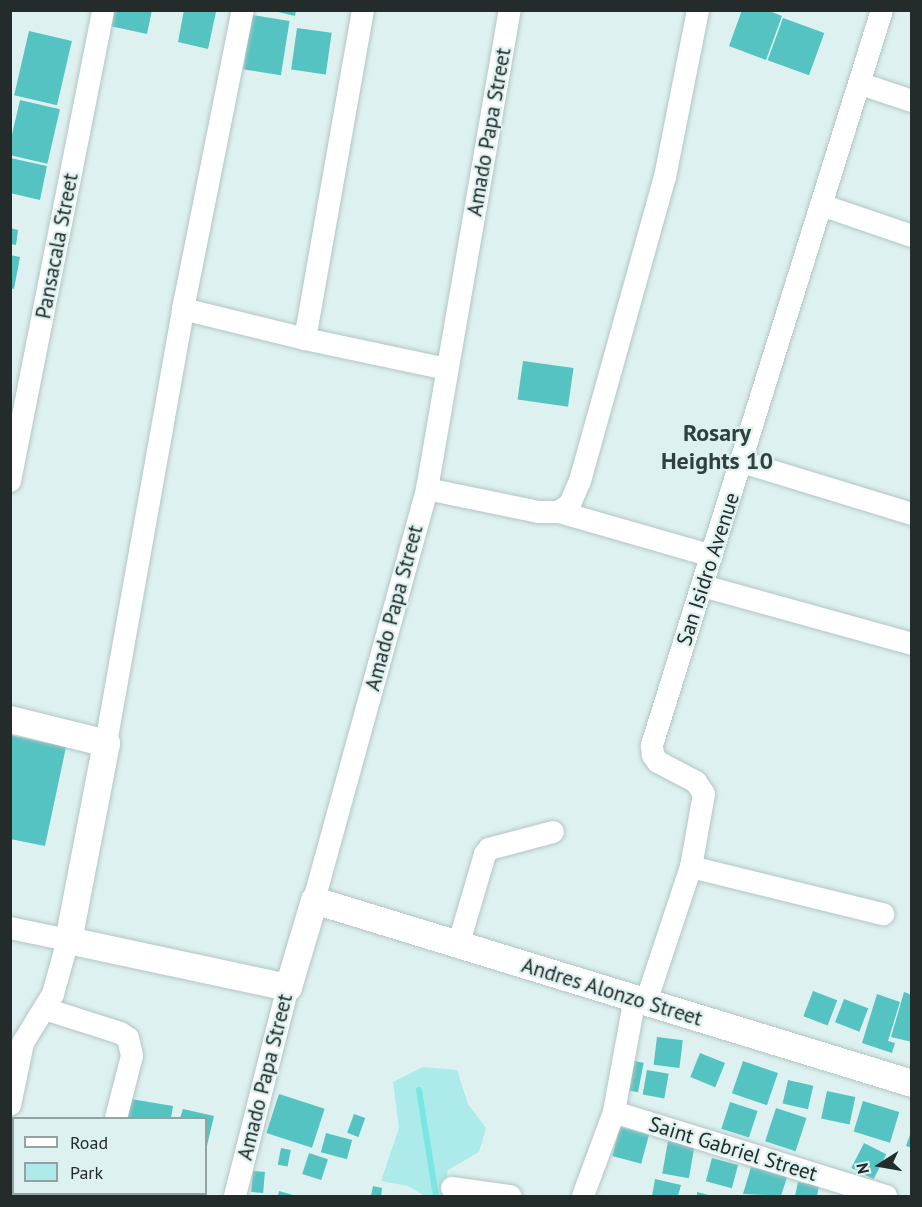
<!DOCTYPE html>
<style>
body{margin:0}
#map{position:relative;width:922px;height:1207px;overflow:hidden;background:#def1f1;font-family:"PT Sans",sans-serif}
div>[style]{position:absolute}
.green>*{inset:0;background:#acebe9}
.stream>*{height:6px;margin:-3px;padding:0 3px;transform-origin:3px;border-radius:3px;background:#7ae6e4}
.building>*{inset:0;background:#55c3c1;transform-origin:0 0}
.roads{filter:drop-shadow(0 0 2px #b2c5c5) drop-shadow(0 0 2px #b2c5c5)}
.minor>*{height:22px;margin:-11px;padding:0 11px;transform-origin:11px;border-radius:11px;background:#fff}
.major>*{height:27px;margin:-13.5px;padding:0 13.5px;transform-origin:13.5px;border-radius:13.5px;background:#fff}
span{translate:-50% -50%;white-space:nowrap;text-align:center;line-height:1.15;-webkit-text-stroke:4.5px #def1f1;paint-order:stroke}
.street-label{font-size:21px;color:#242b2b}
.quarter-label{font-size:24px;color:#30403f;font-weight:700}
.frame{position:absolute;inset:0;border:12px solid #242b2b;pointer-events:none}
.legend{position:absolute;left:12px;top:1117px;width:195px;height:78px;box-sizing:border-box;background:#def1f1;border:2px solid #94a2a2;margin:0;padding:8px 10px;list-style:none;font-size:18px;color:#242b2b}
.legend li{display:flex;align-items:center;gap:12px;height:30px}
.legend b{width:30px;border:2px solid #94a2a2}
.north{position:absolute;left:850px;top:1135px;width:60px;height:60px;-webkit-text-stroke:4px #def1f1;paint-order:stroke;rotate:259deg;font-size:16px;font-weight:700;line-height:24px;text-align:center;color:#242b2b}
.north::after{content:'';display:block;margin:auto;width:21px;height:27px;background:#242b2b;clip-path:polygon(50% 0,100% 100%,50% 72%,0 100%)}
</style>
<div id="map">
<div class="green">
<i style="clip-path:polygon(423px 1067px,457px 1070px,468px 1104px,486px 1128px,479px 1152px,448px 1170px,442px 1196px,425px 1196px,408px 1186px,381px 1181px,399px 1128px,393px 1082px)"></i>
</div>
<div class="stream">
<i style="left:419px;top:1090px;width:107px;rotate:80.9deg"></i>
</div>
<div class="building">
<i style="clip-path:polygon(113px 10px,152px 10px,147px 34px,110px 26px)"></i>
<i style="clip-path:polygon(184px 10px,216px 12px,208px 49px,178px 42px)"></i>
<i style="clip-path:polygon(270px 10px,296px 10px,295px 16px)"></i>
<i style="clip-path:polygon(742px 10px,767px 10px,782px 16px,766px 60px,729px 46px)"></i>
<i style="left:252px;top:15px;width:38px;height:55px;rotate:9deg"></i>
<i style="left:783px;top:18px;width:44px;height:45px;rotate:20deg"></i>
<i style="left:297px;top:28px;width:35px;height:42px;rotate:8deg"></i>
<i style="left:29px;top:31px;width:44px;height:66px;rotate:13deg"></i>
<i style="left:20px;top:100px;width:41px;height:56px;rotate:13deg"></i>
<i style="clip-path:polygon(10px 158px,47px 166px,40px 200px,10px 193px)"></i>
<i style="clip-path:polygon(10px 228px,18px 230px,16px 245px,10px 244px)"></i>
<i style="clip-path:polygon(10px 255px,20px 257px,14px 289px,10px 288px)"></i>
<i style="left:523px;top:361px;width:51px;height:39px;rotate:8deg"></i>
<i style="clip-path:polygon(10px 735px,66px 747px,45px 846px,10px 839px)"></i>
<i style="left:813px;top:991px;width:26px;height:27px;rotate:21deg"></i>
<i style="clip-path:polygon(904px 992px,912px 995px,912px 1042px,891px 1037px)"></i>
<i style="clip-path:polygon(877px 994px,900px 1002px,888px 1041px,895px 1043px,892px 1053px,862px 1043px)"></i>
<i style="left:844px;top:999px;width:26px;height:25px;rotate:21deg"></i>
<i style="left:657px;top:1037px;width:26px;height:28px;rotate:7deg"></i>
<i style="left:700px;top:1053px;width:27px;height:26px;rotate:22deg"></i>
<i style="left:629px;top:1060px;width:15px;height:30px;rotate:11deg"></i>
<i style="left:743px;top:1061px;width:37px;height:34px;rotate:19deg"></i>
<i style="left:647px;top:1070px;width:22px;height:25px;rotate:10deg"></i>
<i style="left:788px;top:1080px;width:26px;height:24px;rotate:13deg"></i>
<i style="left:827px;top:1091px;width:29px;height:28px;rotate:12deg"></i>
<i style="left:279px;top:1094px;width:48px;height:41px;rotate:18deg"></i>
<i style="clip-path:polygon(131px 1099px,173px 1106px,171px 1118px,128px 1118px)"></i>
<i style="left:863px;top:1101px;width:38px;height:32px;rotate:17deg"></i>
<i style="left:730px;top:1102px;width:29px;height:28px;rotate:18deg"></i>
<i style="left:776px;top:1108px;width:32px;height:35px;rotate:18deg"></i>
<i style="clip-path:polygon(183px 1109px,214px 1116px,206px 1150px,206px 1118px,180px 1118px)"></i>
<i style="left:354px;top:1114px;width:12px;height:20px;rotate:20deg"></i>
<i style="left:620px;top:1127px;width:30px;height:30px;rotate:15deg"></i>
<i style="clip-path:polygon(911px 1132px,912px 1132px,912px 1148px,906px 1146px)"></i>
<i style="left:326px;top:1133px;width:27px;height:20px;rotate:15deg"></i>
<i style="left:668px;top:1141px;width:27px;height:33px;rotate:10deg"></i>
<i style="left:864px;top:1143px;width:25px;height:28px;rotate:27deg"></i>
<i style="left:281px;top:1148px;width:10px;height:17px;rotate:11deg"></i>
<i style="clip-path:polygon(12px 1152px,14px 1194px,46px 1194px,46px 1196px,10px 1196px)"></i>
<i style="left:309px;top:1153px;width:20px;height:22px;rotate:18deg"></i>
<i style="left:712px;top:1158px;width:27px;height:24px;rotate:15deg"></i>
<i style="clip-path:polygon(751px 1167px,787px 1177px,781px 1196px,743px 1194px)"></i>
<i style="left:253px;top:1171px;width:12px;height:21px;rotate:5deg"></i>
<i style="clip-path:polygon(655px 1179px,681px 1185px,678px 1196px,652px 1196px)"></i>
<i style="clip-path:polygon(798px 1182px,819px 1186px,817px 1196px,795px 1196px)"></i>
<i style="clip-path:polygon(373px 1186px,382px 1188px,381px 1196px,371px 1196px)"></i>
<i style="clip-path:polygon(279px 1191px,293px 1195px,292px 1196px,278px 1196px)"></i>
<i style="clip-path:polygon(697px 1192px,712px 1196px,697px 1196px)"></i>
<i style="clip-path:polygon(156px 1194px,190px 1194px,189px 1196px)"></i>
</div>
<div class="roads">
<div class="minor">
<i style="left:861px;top:84px;width:54px;rotate:18.4deg"></i>
<i style="left:821px;top:205px;width:96px;rotate:18.8deg"></i>
<i style="left:183px;top:309px;width:126px;rotate:13.8deg"></i>
<i style="left:305px;top:339px;width:145px;rotate:11.9deg"></i>
<i style="left:305px;top:339px;width:334px;rotate:-80deg"></i>
<i style="left:742px;top:462px;width:178px;rotate:17deg"></i>
<i style="left:10px;top:481px;width:480px;rotate:-78.8deg"></i>
<i style="left:427px;top:489px;width:114px;rotate:11.6deg"></i>
<i style="left:539px;top:512px;width:20px"></i>
<i style="left:559px;top:512px;width:14px;rotate:-36deg"></i>
<i style="left:570px;top:504px;width:25px;rotate:-67deg"></i>
<i style="left:580px;top:481px;width:316px;rotate:-74.4deg"></i>
<i style="left:665px;top:177px;width:170px;rotate:-78.8deg"></i>
<i style="left:559px;top:512px;width:159px;rotate:16deg"></i>
<i style="left:703px;top:586px;width:217px;rotate:15.5deg"></i>
<i style="left:106px;top:743px;width:441px;rotate:-79.9deg"></i>
<i style="left:183px;top:309px;width:305px;rotate:-78.7deg"></i>
<i style="left:691px;top:867px;width:198px;rotate:13.8deg"></i>
<i style="left:314px;top:900px;width:426px;rotate:-74.6deg"></i>
<i style="left:427px;top:489px;width:486px;rotate:-80.2deg"></i>
<i style="left:10px;top:928px;width:59px;rotate:11.7deg"></i>
<i style="left:68px;top:940px;width:56px;rotate:105.5deg"></i>
<i style="left:53px;top:994px;width:57px;rotate:121.5deg"></i>
<i style="left:23px;top:1043px;width:63px;rotate:101.8deg"></i>
<i style="left:458px;top:946px;width:96px;rotate:-73.6deg"></i>
<i style="left:485px;top:854px;width:6px;rotate:-51deg"></i>
<i style="left:489px;top:849px;width:66px;rotate:-14.9deg"></i>
<i style="left:646px;top:1002px;width:142px;rotate:-71.6deg"></i>
<i style="left:691px;top:867px;width:74px;rotate:-79.9deg"></i>
<i style="left:704px;top:794px;width:14px;rotate:-124deg"></i>
<i style="left:696px;top:782px;width:43px;rotate:-152.2deg"></i>
<i style="left:658px;top:762px;width:9px;rotate:-126deg"></i>
<i style="left:653px;top:755px;width:10px;rotate:-96deg"></i>
<i style="left:652px;top:745px;width:770px;rotate:-72.62deg"></i>
<i style="left:45px;top:1009px;width:79px;rotate:17.7deg"></i>
<i style="left:120px;top:1033px;width:9px;rotate:32deg"></i>
<i style="left:128px;top:1038px;width:18px;rotate:77deg"></i>
<i style="left:132px;top:1056px;width:64px;rotate:104.5deg"></i>
<i style="left:614px;top:1112px;width:285px;rotate:17.2deg"></i>
<i style="left:452px;top:1188px;width:59px;rotate:7.9deg"></i>
<i style="left:97px;top:1196px;width:2px;rotate:-63deg"></i>
<i style="left:235px;top:1196px;width:216px;rotate:-75.8deg"></i>
<i style="left:583px;top:1196px;width:90px;rotate:-69.7deg"></i>
<i style="left:614px;top:1112px;width:116px;rotate:-79.6deg"></i>
</div>
<div class="major">
<i style="left:10px;top:719px;width:99px;rotate:14deg"></i>
<i style="left:106px;top:743px;width:201px;rotate:100.9deg"></i>
<i style="left:68px;top:940px;width:225px;rotate:12.1deg"></i>
<i style="left:288px;top:987px;width:91px;rotate:-73.4deg"></i>
<i style="left:314px;top:900px;width:625px;rotate:17.02deg"></i>
</div>
</div>
<div class="street-label">
<span style="left:489px;top:132px;rotate:-80deg">Amado Papa Street</span>
<span style="left:57px;top:246px;rotate:-79deg">Pansacala Street</span>
<span style="left:708px;top:569px;rotate:-72deg">San Isidro Avenue</span>
<span style="left:394px;top:608px;rotate:-75deg">Amado Papa Street</span>
<span style="left:612px;top:992px;rotate:17deg">Andres Alonzo Street</span>
<span style="left:265px;top:1077px;rotate:-76deg">Amado Papa Street</span>
<span style="left:733px;top:1149px;rotate:17deg">Saint Gabriel Street</span>
</div>
<div class="quarter-label">
<span style="left:717px;top:447px">Rosary<br>Heights 10</span>
</div>
<div class="frame"></div>
<ul class="legend">
<li><b style="height:8px;background:#fff"></b>Road</li>
<li><b style="height:16px;background:#acebe9"></b>Park</li>
</ul>
<div class="north">N</div>
</div>
